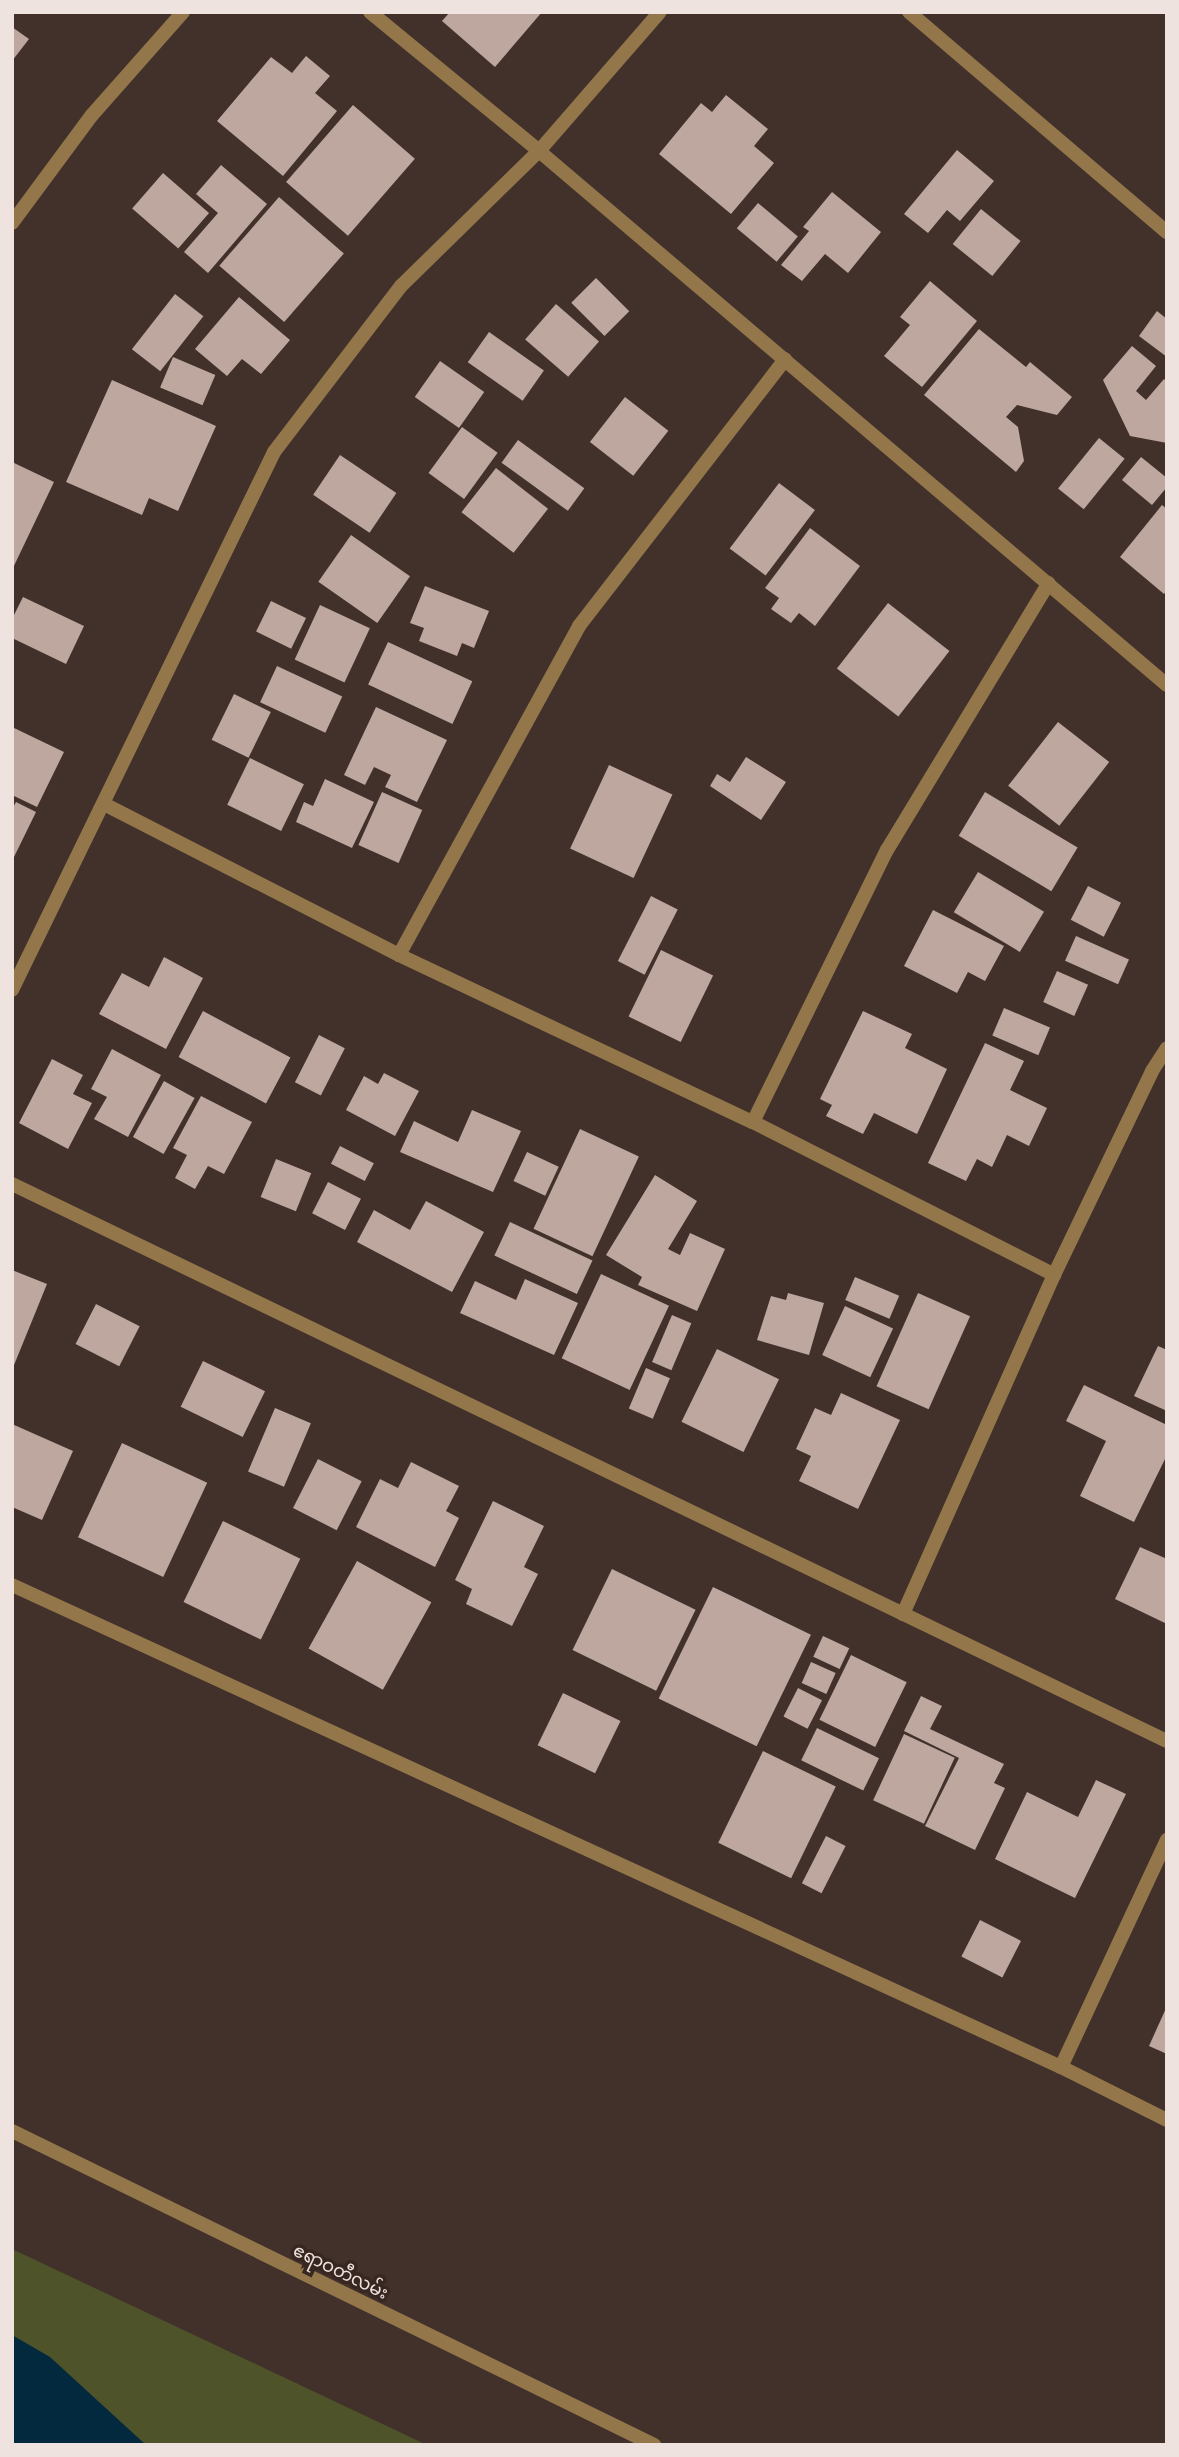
<!DOCTYPE html>
<meta charset="utf-8">
<style>
body{margin:0}
#map{position:relative;width:1179px;height:2457px;overflow:hidden;background:#42312b;font-family:Barlow,"Noto Sans Myanmar",sans-serif}
div>[style]{position:absolute}
.green>*{inset:0;background:#4e5329}
.water>*{inset:0;background:#03293f}
.building>*{inset:0;background:#bda79f;transform-origin:0 0}
.street>*{height:14px;margin:-7px;padding:0 7px;transform-origin:7px;border-radius:7px;background:#93774b}
span{translate:-50% -50%;white-space:nowrap;text-align:center;line-height:1.15;-webkit-text-stroke:7px #382721;paint-order:stroke}
.street-label{font-size:18px;color:#eee3df}
.frame{position:absolute;inset:0;border:14px solid #eee3df;pointer-events:none}
</style>
<div id="map">
<div class="green">
<i style="clip-path:polygon(12px 2249px,427px 2445px,12px 2445px)"></i>
</div>
<div class="water">
<i style="clip-path:polygon(12px 2335px,50px 2357px,146px 2445px,12px 2445px)"></i>
</div>
<div class="building">
<i style="clip-path:polygon(450px 12px,542px 12px,495px 67px,442px 21px)"></i>
<i style="clip-path:polygon(12px 27px,29px 39px,12px 61px)"></i>
<i style="clip-path:polygon(306px 56px,330px 76px,315px 93px,337px 111px,283px 176px,217px 121px,271px 57px,292px 73px)"></i>
<i style="clip-path:polygon(726px 95px,768px 129px,754px 146px,774px 163px,731px 214px,659px 154px,701px 103px,712px 112px)"></i>
<i style="left:353px;top:105px;width:82px;height:102px;rotate:41deg"></i>
<i style="clip-path:polygon(957px 150px,994px 181px,960px 221px,947px 210px,928px 233px,904px 214px)"></i>
<i style="clip-path:polygon(221px 165px,267px 204px,208px 273px,184px 252px,218px 213px,196px 194px)"></i>
<i style="left:163px;top:173px;width:61px;height:47px;rotate:41deg"></i>
<i style="clip-path:polygon(832px 192px,881px 232px,848px 273px,825px 254px,802px 281px,781px 265px,809px 231px,803px 227px)"></i>
<i style="left:279px;top:197px;width:86px;height:91px;rotate:41deg"></i>
<i style="left:758px;top:203px;width:52px;height:33px;rotate:40deg"></i>
<i style="left:981px;top:209px;width:51px;height:45px;rotate:39deg"></i>
<i style="left:596px;top:278px;width:47px;height:35px;rotate:45deg"></i>
<i style="clip-path:polygon(930px 281px,977px 321px,922px 387px,884px 356px,910px 325px,900px 317px)"></i>
<i style="left:175px;top:294px;width:36px;height:70px;rotate:38deg"></i>
<i style="clip-path:polygon(239px 297px,290px 340px,261px 374px,242px 359px,227px 376px,195px 349px)"></i>
<i style="left:556px;top:304px;width:57px;height:47px;rotate:41deg"></i>
<i style="clip-path:polygon(1157px 311px,1167px 319px,1167px 357px,1139px 336px)"></i>
<i style="clip-path:polygon(979px 329px,1026px 367px,1030px 362px,1072px 397px,1057px 415px,1017px 405px,1006px 417px,1018px 427px,1024px 461px,1016px 472px,924px 395px)"></i>
<i style="left:489px;top:332px;width:67px;height:37px;rotate:35deg"></i>
<i style="clip-path:polygon(1132px 346px,1156px 366px,1136px 391px,1146px 400px,1164px 379px,1167px 382px,1167px 443px,1130px 436px,1103px 380px)"></i>
<i style="left:173px;top:357px;width:46px;height:33px;rotate:23deg"></i>
<i style="left:440px;top:361px;width:54px;height:44px;rotate:35deg"></i>
<i style="clip-path:polygon(112px 380px,216px 426px,178px 511px,149px 498px,142px 515px,66px 482px)"></i>
<i style="left:625px;top:397px;width:55px;height:57px;rotate:38deg"></i>
<i style="left:462px;top:427px;width:44px;height:57px;rotate:36deg"></i>
<i style="left:1099px;top:438px;width:33px;height:65px;rotate:39deg"></i>
<i style="left:518px;top:440px;width:82px;height:28px;rotate:36deg"></i>
<i style="left:340px;top:455px;width:68px;height:48px;rotate:34deg"></i>
<i style="clip-path:polygon(1141px 457px,1167px 478px,1167px 487px,1152px 505px,1122px 480px)"></i>
<i style="clip-path:polygon(12px 462px,54px 482px,12px 570px)"></i>
<i style="left:496px;top:468px;width:66px;height:56px;rotate:38deg"></i>
<i style="left:779px;top:483px;width:45px;height:82px;rotate:37deg"></i>
<i style="clip-path:polygon(1162px 505px,1167px 509px,1167px 590px,1164px 594px,1120px 557px)"></i>
<i style="clip-path:polygon(810px 528px,860px 566px,815px 626px,799px 613px,791px 623px,771px 609px,779px 598px,765px 588px)"></i>
<i style="left:351px;top:535px;width:72px;height:57px;rotate:35deg"></i>
<i style="clip-path:polygon(425px 586px,489px 611px,474px 648px,462px 643px,457px 656px,419px 641px,424px 628px,410px 623px)"></i>
<i style="clip-path:polygon(23px 597px,84px 626px,66px 664px,12px 638px,12px 619px)"></i>
<i style="left:271px;top:601px;width:39px;height:34px;rotate:26deg"></i>
<i style="left:888px;top:603px;width:78px;height:83px;rotate:38deg"></i>
<i style="left:320px;top:605px;width:55px;height:60px;rotate:25deg"></i>
<i style="left:388px;top:642px;width:93px;height:47px;rotate:25deg"></i>
<i style="left:277px;top:666px;width:72px;height:40px;rotate:25deg"></i>
<i style="left:234px;top:694px;width:41px;height:51px;rotate:26deg"></i>
<i style="clip-path:polygon(376px 707px,447px 740px,417px 802px,385px 787px,391px 775px,374px 767px,365px 785px,344px 775px)"></i>
<i style="left:1058px;top:722px;width:65px;height:81px;rotate:38deg"></i>
<i style="clip-path:polygon(12px 727px,64px 752px,37px 807px,12px 795px)"></i>
<i style="clip-path:polygon(746px 757px,786px 782px,761px 820px,710px 786px,717px 774px,730px 782px)"></i>
<i style="left:250px;top:758px;width:60px;height:52px;rotate:26deg"></i>
<i style="left:609px;top:765px;width:70px;height:92px;rotate:25deg"></i>
<i style="clip-path:polygon(325px 779px,374px 802px,352px 848px,296px 822px,304px 802px,313px 806px)"></i>
<i style="left:382px;top:792px;width:44px;height:58px;rotate:24deg"></i>
<i style="left:985px;top:792px;width:108px;height:51px;rotate:31deg"></i>
<i style="clip-path:polygon(16px 802px,36px 812px,14px 857px,12px 809px)"></i>
<i style="left:978px;top:872px;width:77px;height:47px;rotate:31deg"></i>
<i style="left:1088px;top:886px;width:37px;height:38px;rotate:27deg"></i>
<i style="left:651px;top:896px;width:30px;height:73px;rotate:27deg"></i>
<i style="clip-path:polygon(933px 910px,1004px 946px,985px 981px,968px 972px,957px 993px,904px 966px)"></i>
<i style="left:1076px;top:936px;width:58px;height:27px;rotate:24deg"></i>
<i style="left:661px;top:950px;width:58px;height:74px;rotate:26deg"></i>
<i style="clip-path:polygon(164px 957px,203px 978px,166px 1049px,99px 1014px,122px 973px,149px 987px)"></i>
<i style="left:1057px;top:971px;width:34px;height:34px;rotate:24deg"></i>
<i style="left:1004px;top:1008px;width:50px;height:30px;rotate:23deg"></i>
<i style="left:203px;top:1011px;width:99px;height:52px;rotate:28deg"></i>
<i style="clip-path:polygon(863px 1011px,912px 1034px,905px 1048px,947px 1069px,917px 1134px,874px 1113px,863px 1134px,826px 1116px,832px 1105px,820px 1099px)"></i>
<i style="left:319px;top:1035px;width:29px;height:53px;rotate:27deg"></i>
<i style="clip-path:polygon(985px 1043px,1024px 1061px,1010px 1090px,1047px 1108px,1029px 1146px,1007px 1135px,992px 1167px,977px 1159px,966px 1181px,928px 1163px)"></i>
<i style="clip-path:polygon(112px 1049px,161px 1075px,128px 1137px,94px 1119px,107px 1097px,91px 1089px)"></i>
<i style="clip-path:polygon(52px 1059px,83px 1075px,73px 1094px,92px 1103px,68px 1149px,19px 1123px)"></i>
<i style="clip-path:polygon(384px 1073px,419px 1091px,395px 1136px,346px 1110px,364px 1076px,378px 1084px)"></i>
<i style="left:164px;top:1081px;width:35px;height:64px;rotate:29deg"></i>
<i style="clip-path:polygon(201px 1096px,252px 1122px,224px 1174px,208px 1166px,195px 1189px,175px 1178px,187px 1155px,173px 1148px)"></i>
<i style="clip-path:polygon(472px 1110px,521px 1131px,493px 1192px,400px 1152px,414px 1121px,458px 1142px)"></i>
<i style="left:580px;top:1129px;width:65px;height:110px;rotate:25deg"></i>
<i style="left:340px;top:1146px;width:38px;height:20px;rotate:27deg"></i>
<i style="left:527px;top:1152px;width:35px;height:32px;rotate:25deg"></i>
<i style="left:276px;top:1159px;width:38px;height:41px;rotate:22deg"></i>
<i style="clip-path:polygon(655px 1175px,697px 1201px,668px 1249px,680px 1255px,690px 1233px,725px 1249px,697px 1311px,638px 1285px,642px 1277px,606px 1255px)"></i>
<i style="left:328px;top:1182px;width:37px;height:35px;rotate:27deg"></i>
<i style="clip-path:polygon(426px 1201px,484px 1232px,452px 1292px,357px 1242px,374px 1210px,410px 1230px)"></i>
<i style="left:510px;top:1222px;width:91px;height:37px;rotate:25deg"></i>
<i style="clip-path:polygon(12px 1270px,47px 1284px,12px 1370px)"></i>
<i style="left:601px;top:1274px;width:75px;height:93px;rotate:25deg"></i>
<i style="left:855px;top:1277px;width:48px;height:25px;rotate:23deg"></i>
<i style="clip-path:polygon(525px 1279px,578px 1303px,554px 1355px,460px 1313px,475px 1281px,516px 1300px)"></i>
<i style="clip-path:polygon(788px 1293px,824px 1303px,809px 1355px,757px 1340px,771px 1296px,786px 1300px)"></i>
<i style="left:918px;top:1293px;width:57px;height:102px;rotate:24deg"></i>
<i style="left:96px;top:1304px;width:49px;height:45px;rotate:27deg"></i>
<i style="left:845px;top:1306px;width:53px;height:54px;rotate:25deg"></i>
<i style="left:672px;top:1315px;width:21px;height:51px;rotate:23deg"></i>
<i style="clip-path:polygon(1158px 1346px,1167px 1350px,1167px 1411px,1134px 1396px)"></i>
<i style="left:717px;top:1349px;width:69px;height:81px;rotate:26deg"></i>
<i style="left:203px;top:1361px;width:69px;height:51px;rotate:26deg"></i>
<i style="left:646px;top:1368px;width:26px;height:44px;rotate:23deg"></i>
<i style="clip-path:polygon(1084px 1385px,1167px 1425px,1167px 1455px,1134px 1522px,1080px 1496px,1106px 1441px,1066px 1421px)"></i>
<i style="clip-path:polygon(841px 1393px,900px 1420px,858px 1509px,799px 1481px,811px 1456px,796px 1449px,815px 1408px,831px 1415px)"></i>
<i style="left:275px;top:1408px;width:39px;height:69px;rotate:23deg"></i>
<i style="clip-path:polygon(12px 1424px,73px 1451px,42px 1520px,12px 1507px)"></i>
<i style="left:122px;top:1443px;width:94px;height:104px;rotate:25deg"></i>
<i style="left:318px;top:1459px;width:49px;height:55px;rotate:27deg"></i>
<i style="clip-path:polygon(411px 1462px,459px 1486px,446px 1511px,459px 1518px,435px 1567px,356px 1527px,380px 1479px,398px 1488px)"></i>
<i style="clip-path:polygon(493px 1501px,544px 1526px,524px 1567px,538px 1574px,512px 1626px,466px 1604px,472px 1589px,455px 1580px)"></i>
<i style="left:223px;top:1521px;width:86px;height:90px;rotate:26deg"></i>
<i style="clip-path:polygon(1140px 1547px,1167px 1559px,1167px 1624px,1115px 1599px)"></i>
<i style="left:357px;top:1561px;width:85px;height:100px;rotate:29deg"></i>
<i style="left:612px;top:1569px;width:93px;height:90px;rotate:26deg"></i>
<i style="left:713px;top:1587px;width:109px;height:124px;rotate:26deg"></i>
<i style="left:823px;top:1636px;width:29px;height:23px;rotate:25deg"></i>
<i style="left:851px;top:1655px;width:62px;height:72px;rotate:26deg"></i>
<i style="left:811px;top:1662px;width:27px;height:23px;rotate:24deg"></i>
<i style="left:798px;top:1688px;width:27px;height:32px;rotate:27deg"></i>
<i style="left:563px;top:1693px;width:64px;height:58px;rotate:26deg"></i>
<i style="clip-path:polygon(921px 1696px,942px 1706px,930px 1729px,1004px 1764px,994px 1783px,1005px 1788px,975px 1850px,925px 1826px,959px 1758px,904px 1731px)"></i>
<i style="left:817px;top:1728px;width:69px;height:36px;rotate:26deg"></i>
<i style="left:904px;top:1734px;width:56px;height:73px;rotate:25deg"></i>
<i style="left:763px;top:1751px;width:81px;height:102px;rotate:26deg"></i>
<i style="clip-path:polygon(1096px 1780px,1126px 1794px,1075px 1898px,995px 1859px,1027px 1792px,1078px 1817px)"></i>
<i style="left:826px;top:1836px;width:22px;height:53px;rotate:27deg"></i>
<i style="left:980px;top:1920px;width:46px;height:41px;rotate:27deg"></i>
<i style="clip-path:polygon(1167px 2006px,1167px 2054px,1149px 2046px)"></i>
</div>
<div class="street">
<i style="left:370px;top:12px;width:219px;rotate:39.4deg"></i>
<i style="left:539px;top:151px;width:824px;rotate:40.38deg"></i>
<i style="left:909px;top:12px;width:339px;rotate:40.5deg"></i>
<i style="left:12px;top:223px;width:134px;rotate:-53.5deg"></i>
<i style="left:92px;top:115px;width:137px;rotate:-48.5deg"></i>
<i style="left:104px;top:804px;width:331px;rotate:27.1deg"></i>
<i style="left:399px;top:955px;width:391px;rotate:25.3deg"></i>
<i style="left:753px;top:1122px;width:338px;rotate:26.9deg"></i>
<i style="left:399px;top:955px;width:375px;rotate:-61.3deg"></i>
<i style="left:579px;top:626px;width:337px;rotate:-52.3deg"></i>
<i style="left:12px;top:990px;width:598px;rotate:-64.03deg"></i>
<i style="left:274px;top:452px;width:209px;rotate:-52.6deg"></i>
<i style="left:401px;top:286px;width:193px;rotate:-44.4deg"></i>
<i style="left:539px;top:151px;width:184px;rotate:-49deg"></i>
<i style="left:753px;top:1122px;width:303px;rotate:-63.8deg"></i>
<i style="left:887px;top:850px;width:312px;rotate:-58.8deg"></i>
<i style="left:12px;top:1184px;width:1282px;rotate:25.75deg"></i>
<i style="left:12px;top:1585px;width:1154px;rotate:24.68deg"></i>
<i style="left:1061px;top:2067px;width:119px;rotate:26.6deg"></i>
<i style="left:903px;top:1614px;width:371px;rotate:-66deg"></i>
<i style="left:1054px;top:1275px;width:226px;rotate:-64.3deg"></i>
<i style="left:1152px;top:1071px;width:27px;rotate:-57deg"></i>
<i style="left:1061px;top:2067px;width:251px;rotate:-65deg"></i>
<i style="left:12px;top:2131px;width:715px;rotate:26.06deg"></i>
</div>
<div class="street-label">
<span style="left:341px;top:2271px;rotate:26deg">ဧရာဝတီလမ်း</span>
</div>
<div class="frame"></div>
</div>
